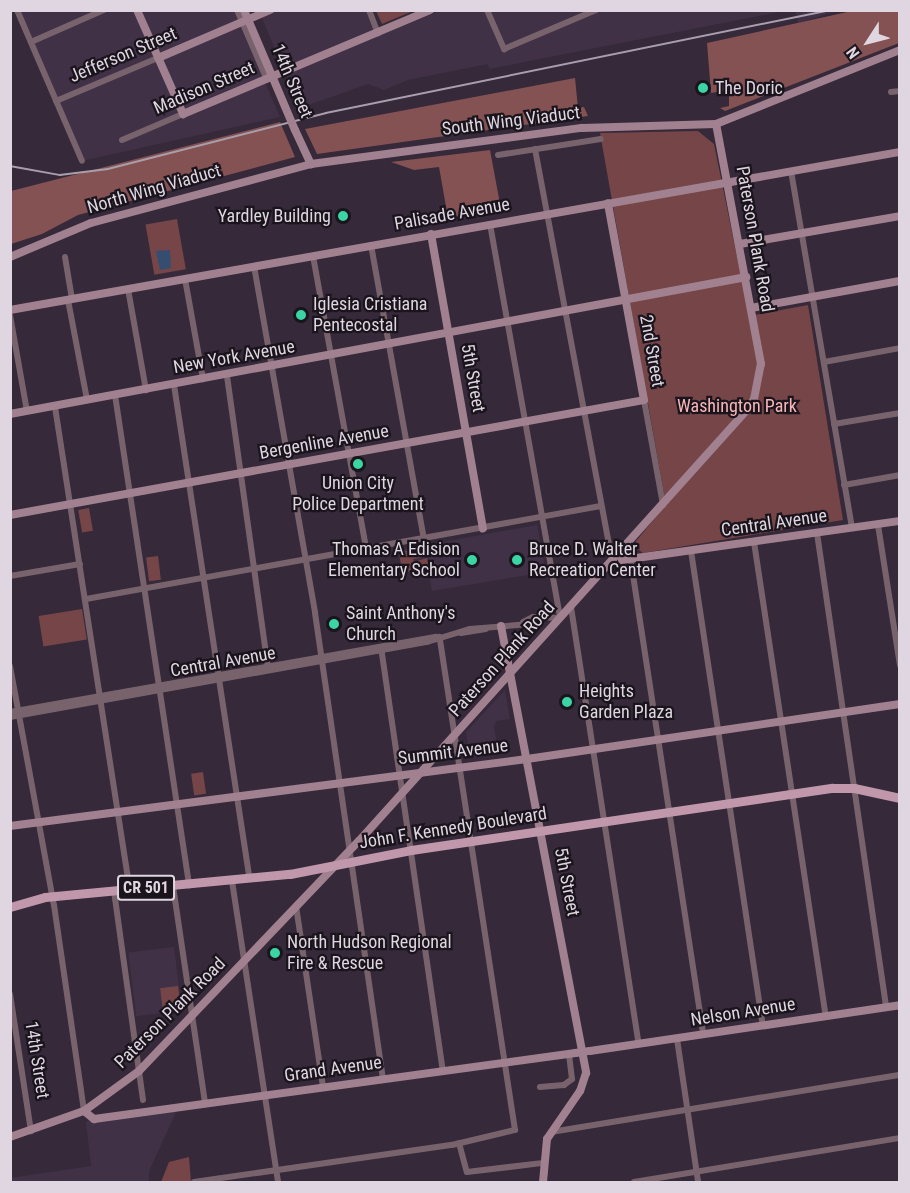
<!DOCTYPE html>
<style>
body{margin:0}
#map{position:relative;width:910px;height:1193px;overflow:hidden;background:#35293a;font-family:"Roboto Condensed",sans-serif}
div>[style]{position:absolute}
.built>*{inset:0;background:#413147;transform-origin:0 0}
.green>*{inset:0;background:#754547;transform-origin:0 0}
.forest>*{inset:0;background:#845253}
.water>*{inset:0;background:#354d71}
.street>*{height:6px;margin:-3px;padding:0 3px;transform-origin:3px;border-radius:3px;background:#78636d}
.secondary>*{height:8px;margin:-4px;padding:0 4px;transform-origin:4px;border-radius:4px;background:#a18190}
.primary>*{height:9px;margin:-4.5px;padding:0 4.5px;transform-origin:4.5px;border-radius:4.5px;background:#c197ab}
.tram>*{height:1.5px;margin:-0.75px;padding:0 0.75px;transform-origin:0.75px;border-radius:0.75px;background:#a99fac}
.secondary-bridge>*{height:8px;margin:-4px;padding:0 4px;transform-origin:4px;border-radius:4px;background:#a18190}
.dots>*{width:16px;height:16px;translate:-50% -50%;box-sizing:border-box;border:3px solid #1a141c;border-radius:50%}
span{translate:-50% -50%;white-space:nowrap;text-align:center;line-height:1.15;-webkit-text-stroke:4.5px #1a141c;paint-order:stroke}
.shield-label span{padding:2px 4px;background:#1a141c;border:2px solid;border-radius:4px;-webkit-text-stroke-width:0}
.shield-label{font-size:16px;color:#dfd6e1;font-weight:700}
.street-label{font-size:18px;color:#dfd6e1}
.poi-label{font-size:18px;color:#dfd6e1}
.left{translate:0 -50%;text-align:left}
.right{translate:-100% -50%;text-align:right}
.park-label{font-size:18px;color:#f9b6b7}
.frame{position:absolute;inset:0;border:12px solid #dfd6e1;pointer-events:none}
.north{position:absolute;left:838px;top:12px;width:60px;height:60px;-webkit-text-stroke:4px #1a141c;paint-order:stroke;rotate:234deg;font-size:16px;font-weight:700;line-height:24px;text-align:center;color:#dfd6e1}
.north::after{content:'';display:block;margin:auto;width:21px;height:27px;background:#dfd6e1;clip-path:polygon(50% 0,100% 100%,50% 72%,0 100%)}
</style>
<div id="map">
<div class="built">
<i style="clip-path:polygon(840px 10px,798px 23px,795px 11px)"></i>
<i style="clip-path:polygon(18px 11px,234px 11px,280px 117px,82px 161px)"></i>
<i style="clip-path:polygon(259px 11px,370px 11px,381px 35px,440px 11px,785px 11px,489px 69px,488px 64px,408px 80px,384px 90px,368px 84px,300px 108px)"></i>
<i style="clip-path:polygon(537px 525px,546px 572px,432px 591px,428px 569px,402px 573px,398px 550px)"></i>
<i style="clip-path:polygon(505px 690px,510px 719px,496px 721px,494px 727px,499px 754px,470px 758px,466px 732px)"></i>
<i style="left:174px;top:947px;width:64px;height:46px;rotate:83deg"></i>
<i style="clip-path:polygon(178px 1108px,149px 1171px,149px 1182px,11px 1182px,10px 1178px,91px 1166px,86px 1122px,94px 1117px)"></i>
</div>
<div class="green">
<i style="clip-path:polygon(376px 11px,413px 11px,382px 24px)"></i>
<i style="clip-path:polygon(698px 131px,714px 144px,749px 316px,808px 305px,843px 520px,643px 553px,636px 548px,636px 541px,666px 505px,600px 133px)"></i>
<i style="left:177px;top:219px;width:51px;height:32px;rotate:80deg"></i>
<i style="left:89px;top:508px;width:23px;height:11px;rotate:80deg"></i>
<i style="clip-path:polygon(421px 548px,423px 557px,413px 559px,414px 562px,427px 558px,429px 569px,402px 571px,399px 552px,411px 550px,413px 556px,412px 550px)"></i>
<i style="left:158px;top:556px;width:24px;height:12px;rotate:83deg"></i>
<i style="left:82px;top:609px;width:31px;height:44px;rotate:81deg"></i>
<i style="left:203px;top:772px;width:22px;height:12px;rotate:82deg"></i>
<i style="left:178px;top:986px;width:24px;height:18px;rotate:83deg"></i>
<i style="clip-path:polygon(189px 1157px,191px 1182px,161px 1182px,169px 1162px)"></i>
</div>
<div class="forest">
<i style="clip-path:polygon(852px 11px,899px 11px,899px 43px,725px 111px,720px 108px,729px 106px,729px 90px,711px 93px,707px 43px)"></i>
<i style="clip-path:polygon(575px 78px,578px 108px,584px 107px,588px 116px,317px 154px,305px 129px)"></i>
<i style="clip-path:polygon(280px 122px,295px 157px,78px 215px,42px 234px,11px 244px,11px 191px)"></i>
<i style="clip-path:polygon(490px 150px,501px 209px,448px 218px,439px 167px,414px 170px,391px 162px)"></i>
</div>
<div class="water">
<i style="clip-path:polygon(170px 250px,171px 268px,160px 270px,156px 251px)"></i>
</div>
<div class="street">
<i style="left:17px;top:10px;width:164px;rotate:66.7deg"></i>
<i style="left:237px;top:10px;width:76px;rotate:66.8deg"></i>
<i style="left:369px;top:10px;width:25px;rotate:69deg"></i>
<i style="left:487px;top:10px;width:43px;rotate:66.4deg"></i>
<i style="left:504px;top:49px;width:100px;rotate:-23deg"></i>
<i style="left:31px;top:42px;width:80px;rotate:-23.7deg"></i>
<i style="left:891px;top:92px;width:9px;rotate:-6deg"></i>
<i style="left:56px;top:101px;width:111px;rotate:-22.9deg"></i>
<i style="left:122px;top:140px;width:66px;rotate:-23.1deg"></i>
<i style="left:535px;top:149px;width:418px;rotate:79.4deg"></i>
<i style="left:498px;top:155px;width:104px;rotate:-8.8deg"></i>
<i style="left:791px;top:171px;width:362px;rotate:80.3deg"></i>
<i style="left:490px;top:224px;width:400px;rotate:79.9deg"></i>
<i style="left:560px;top:618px;width:27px;rotate:-178deg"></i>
<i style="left:533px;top:617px;width:11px;rotate:153deg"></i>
<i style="left:371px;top:245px;width:299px;rotate:79.8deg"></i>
<i style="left:313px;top:256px;width:298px;rotate:79.7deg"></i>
<i style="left:65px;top:257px;width:43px;rotate:80.5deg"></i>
<i style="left:254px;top:266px;width:352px;rotate:80deg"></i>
<i style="left:315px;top:613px;width:471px;rotate:81.7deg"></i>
<i style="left:185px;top:279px;width:102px;rotate:79.8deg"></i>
<i style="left:128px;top:289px;width:103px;rotate:79.9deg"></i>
<i style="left:68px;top:300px;width:102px;rotate:79.2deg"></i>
<i style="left:10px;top:315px;width:97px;rotate:80deg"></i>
<i style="left:824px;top:362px;width:77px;rotate:-10.4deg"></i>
<i style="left:227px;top:376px;width:296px;rotate:82deg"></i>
<i style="left:174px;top:385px;width:500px;rotate:81.3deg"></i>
<i style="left:115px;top:395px;width:496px;rotate:81.4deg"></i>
<i style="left:644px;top:400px;width:107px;rotate:79.7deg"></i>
<i style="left:55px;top:407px;width:489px;rotate:81.2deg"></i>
<i style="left:834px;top:424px;width:67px;rotate:-9.5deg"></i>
<i style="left:844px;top:485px;width:57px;rotate:-10.1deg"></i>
<i style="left:878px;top:525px;width:142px;rotate:81.1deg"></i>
<i style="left:817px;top:533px;width:479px;rotate:81.7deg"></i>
<i style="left:754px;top:542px;width:479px;rotate:81.4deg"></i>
<i style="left:691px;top:551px;width:480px;rotate:81.4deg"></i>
<i style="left:631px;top:562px;width:478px;rotate:81.3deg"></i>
<i style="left:10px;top:576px;width:71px;rotate:-9.7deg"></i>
<i style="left:86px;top:599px;width:523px;rotate:-10.24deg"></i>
<i style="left:571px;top:607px;width:442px;rotate:81.2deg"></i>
<i style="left:461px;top:633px;width:25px;rotate:-9deg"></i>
<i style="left:381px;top:647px;width:429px;rotate:81.7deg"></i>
<i style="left:10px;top:666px;width:243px;rotate:79.6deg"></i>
<i style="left:54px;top:905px;width:208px;rotate:81.7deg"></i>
<i style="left:10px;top:712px;width:433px;rotate:-10deg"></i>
<i style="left:10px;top:717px;width:424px;rotate:-10.2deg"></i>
<i style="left:427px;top:642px;width:45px;rotate:-16.8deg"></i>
<i style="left:470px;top:629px;width:60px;rotate:-4.8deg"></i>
<i style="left:530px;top:624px;width:12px;rotate:-24deg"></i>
<i style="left:232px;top:881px;width:304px;rotate:81.3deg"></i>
<i style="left:173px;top:886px;width:220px;rotate:81.6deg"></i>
<i style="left:114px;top:891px;width:211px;rotate:82.1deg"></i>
<i style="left:296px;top:906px;width:183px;rotate:81.5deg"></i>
<i style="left:10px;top:994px;width:139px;rotate:81.3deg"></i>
<i style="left:677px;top:1039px;width:145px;rotate:81.6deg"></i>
<i style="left:540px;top:1087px;width:24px;rotate:-5deg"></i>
<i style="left:564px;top:1085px;width:10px;rotate:-37deg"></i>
<i style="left:572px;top:1079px;width:25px;rotate:-97deg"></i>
<i style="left:551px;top:1132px;width:354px;rotate:-9.3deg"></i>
<i style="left:459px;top:1143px;width:30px;rotate:75deg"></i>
<i style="left:467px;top:1172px;width:77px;rotate:-6.8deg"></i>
<i style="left:194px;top:1182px;width:261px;rotate:-8.2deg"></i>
<i style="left:452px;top:1145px;width:65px;rotate:-13.4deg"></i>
<i style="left:515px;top:1130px;width:499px;rotate:-98.7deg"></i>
<i style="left:634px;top:1182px;width:270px;rotate:-9.4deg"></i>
</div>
<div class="secondary">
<i style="left:137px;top:10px;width:114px;rotate:66.1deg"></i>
<i style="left:183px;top:114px;width:268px;rotate:-22.8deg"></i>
<i style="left:158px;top:58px;width:122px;rotate:-23.2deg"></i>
<i style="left:716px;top:124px;width:198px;rotate:-21.9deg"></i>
<i style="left:295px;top:130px;width:38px;rotate:65deg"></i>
<i style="left:431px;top:234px;width:299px;rotate:80deg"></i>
<i style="left:740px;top:244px;width:162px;rotate:-9.9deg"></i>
<i style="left:10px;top:257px;width:88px;rotate:-22.8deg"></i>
<i style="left:91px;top:223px;width:228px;rotate:-15deg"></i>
<i style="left:311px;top:164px;width:273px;rotate:-7.6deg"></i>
<i style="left:582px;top:128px;width:134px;rotate:-1.7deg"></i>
<i style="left:751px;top:308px;width:151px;rotate:-10.3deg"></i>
<i style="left:10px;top:310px;width:904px;rotate:-10.07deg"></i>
<i style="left:10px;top:414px;width:749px;rotate:-10.54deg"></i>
<i style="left:10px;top:515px;width:644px;rotate:-10.28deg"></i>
<i style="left:644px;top:400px;width:200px;rotate:-100.4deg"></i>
<i style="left:622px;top:560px;width:281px;rotate:-8deg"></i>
<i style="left:501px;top:626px;width:455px;rotate:79.2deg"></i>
<i style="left:586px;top:1073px;width:19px;rotate:108deg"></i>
<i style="left:580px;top:1091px;width:58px;rotate:124.5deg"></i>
<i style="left:547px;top:1139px;width:43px;rotate:95.3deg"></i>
<i style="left:10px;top:826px;width:521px;rotate:-7.38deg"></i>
<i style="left:527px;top:759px;width:377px;rotate:-8.4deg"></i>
<i style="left:590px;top:1051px;width:313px;rotate:-8.4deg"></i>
<i style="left:84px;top:1111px;width:13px;rotate:39deg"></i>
<i style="left:94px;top:1119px;width:486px;rotate:-7.8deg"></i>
<i style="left:10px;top:1137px;width:78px;rotate:-19.4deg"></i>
<i style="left:84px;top:1111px;width:68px;rotate:-36deg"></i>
<i style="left:139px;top:1071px;width:318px;rotate:-46.3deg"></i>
<i style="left:359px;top:841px;width:579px;rotate:-48.01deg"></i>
<i style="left:746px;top:411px;width:14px;rotate:-56deg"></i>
<i style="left:754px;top:399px;width:36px;rotate:-79deg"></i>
<i style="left:761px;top:364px;width:244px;rotate:-100.6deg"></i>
</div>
<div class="primary">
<i style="left:10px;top:907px;width:36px;rotate:-16deg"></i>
<i style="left:45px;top:897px;width:246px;rotate:-5.4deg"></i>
<i style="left:290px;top:874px;width:123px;rotate:-11.2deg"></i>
<i style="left:411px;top:850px;width:426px;rotate:-8.4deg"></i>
<i style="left:832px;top:788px;width:22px"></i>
<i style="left:854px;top:788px;width:47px;rotate:12.3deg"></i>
</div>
<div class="tram">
<i style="left:10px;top:166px;width:51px;rotate:10.2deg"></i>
<i style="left:60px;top:175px;width:48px;rotate:-7.1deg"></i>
<i style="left:108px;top:169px;width:225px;rotate:-14.4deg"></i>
<i style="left:326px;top:113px;width:515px;rotate:-11.53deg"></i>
</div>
<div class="secondary-bridge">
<i style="left:244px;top:10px;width:130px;rotate:67deg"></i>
<i style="left:575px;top:1053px;width:15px;rotate:-8deg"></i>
</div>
<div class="dots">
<i style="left:703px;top:88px;background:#3bd4a4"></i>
<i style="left:343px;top:216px;background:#3bd4a4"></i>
<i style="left:301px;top:315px;background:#3bd4a4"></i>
<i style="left:358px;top:464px;background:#3bd4a4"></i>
<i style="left:472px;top:560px;background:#3bd4a4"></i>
<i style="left:517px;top:560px;background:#3bd4a4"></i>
<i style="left:334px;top:624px;background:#3bd4a4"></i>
<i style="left:567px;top:702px;background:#3bd4a4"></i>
<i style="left:275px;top:953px;background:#3bd4a4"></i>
</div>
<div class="shield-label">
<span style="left:146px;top:888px">CR 501</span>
</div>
<div class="street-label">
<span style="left:123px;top:55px;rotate:-23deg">Jefferson Street</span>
<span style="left:292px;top:81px;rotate:67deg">14th Street</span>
<span style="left:204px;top:88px;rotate:-23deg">Madison Street</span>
<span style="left:511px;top:121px;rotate:-7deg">South Wing Viaduct</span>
<span style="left:154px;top:189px;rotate:-16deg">North Wing Viaduct</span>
<span style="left:452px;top:214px;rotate:-10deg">Palisade Avenue</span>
<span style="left:755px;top:239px;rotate:80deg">Paterson Plank Road</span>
<span style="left:652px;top:351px;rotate:80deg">2nd Street</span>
<span style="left:234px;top:357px;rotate:-10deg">New York Avenue</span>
<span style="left:473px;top:378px;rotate:80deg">5th Street</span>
<span style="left:324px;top:442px;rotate:-10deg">Bergenline Avenue</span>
<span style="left:774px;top:523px;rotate:-8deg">Central Avenue</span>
<span style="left:502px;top:659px;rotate:-48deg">Paterson Plank Road</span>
<span style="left:223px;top:662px;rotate:-10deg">Central Avenue</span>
<span style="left:453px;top:752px;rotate:-7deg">Summit Avenue</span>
<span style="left:453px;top:828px;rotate:-9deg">John F. Kennedy Boulevard</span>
<span style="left:567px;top:882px;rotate:79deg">5th Street</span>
<span style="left:743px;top:1012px;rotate:-9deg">Nelson Avenue</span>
<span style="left:170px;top:1013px;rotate:-45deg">Paterson Plank Road</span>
<span style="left:37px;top:1060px;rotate:81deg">14th Street</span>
<span style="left:333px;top:1069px;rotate:-8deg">Grand Avenue</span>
</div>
<div class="poi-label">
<span class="left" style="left:715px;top:88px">The Doric</span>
<span class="right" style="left:331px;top:216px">Yardley Building</span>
<span class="left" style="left:313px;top:315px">Iglesia Cristiana<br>Pentecostal</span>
<span style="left:358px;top:494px">Union City<br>Police Department</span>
<span class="right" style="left:460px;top:560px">Thomas A Edision<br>Elementary School</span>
<span class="left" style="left:529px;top:560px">Bruce D. Walter<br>Recreation Center</span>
<span class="left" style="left:346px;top:624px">Saint Anthony's<br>Church</span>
<span class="left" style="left:579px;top:702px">Heights<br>Garden Plaza</span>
<span class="left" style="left:287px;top:953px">North Hudson Regional<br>Fire &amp; Rescue</span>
</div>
<div class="park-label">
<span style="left:737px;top:406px">Washington Park</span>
</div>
<div class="frame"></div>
<div class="north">N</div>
</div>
